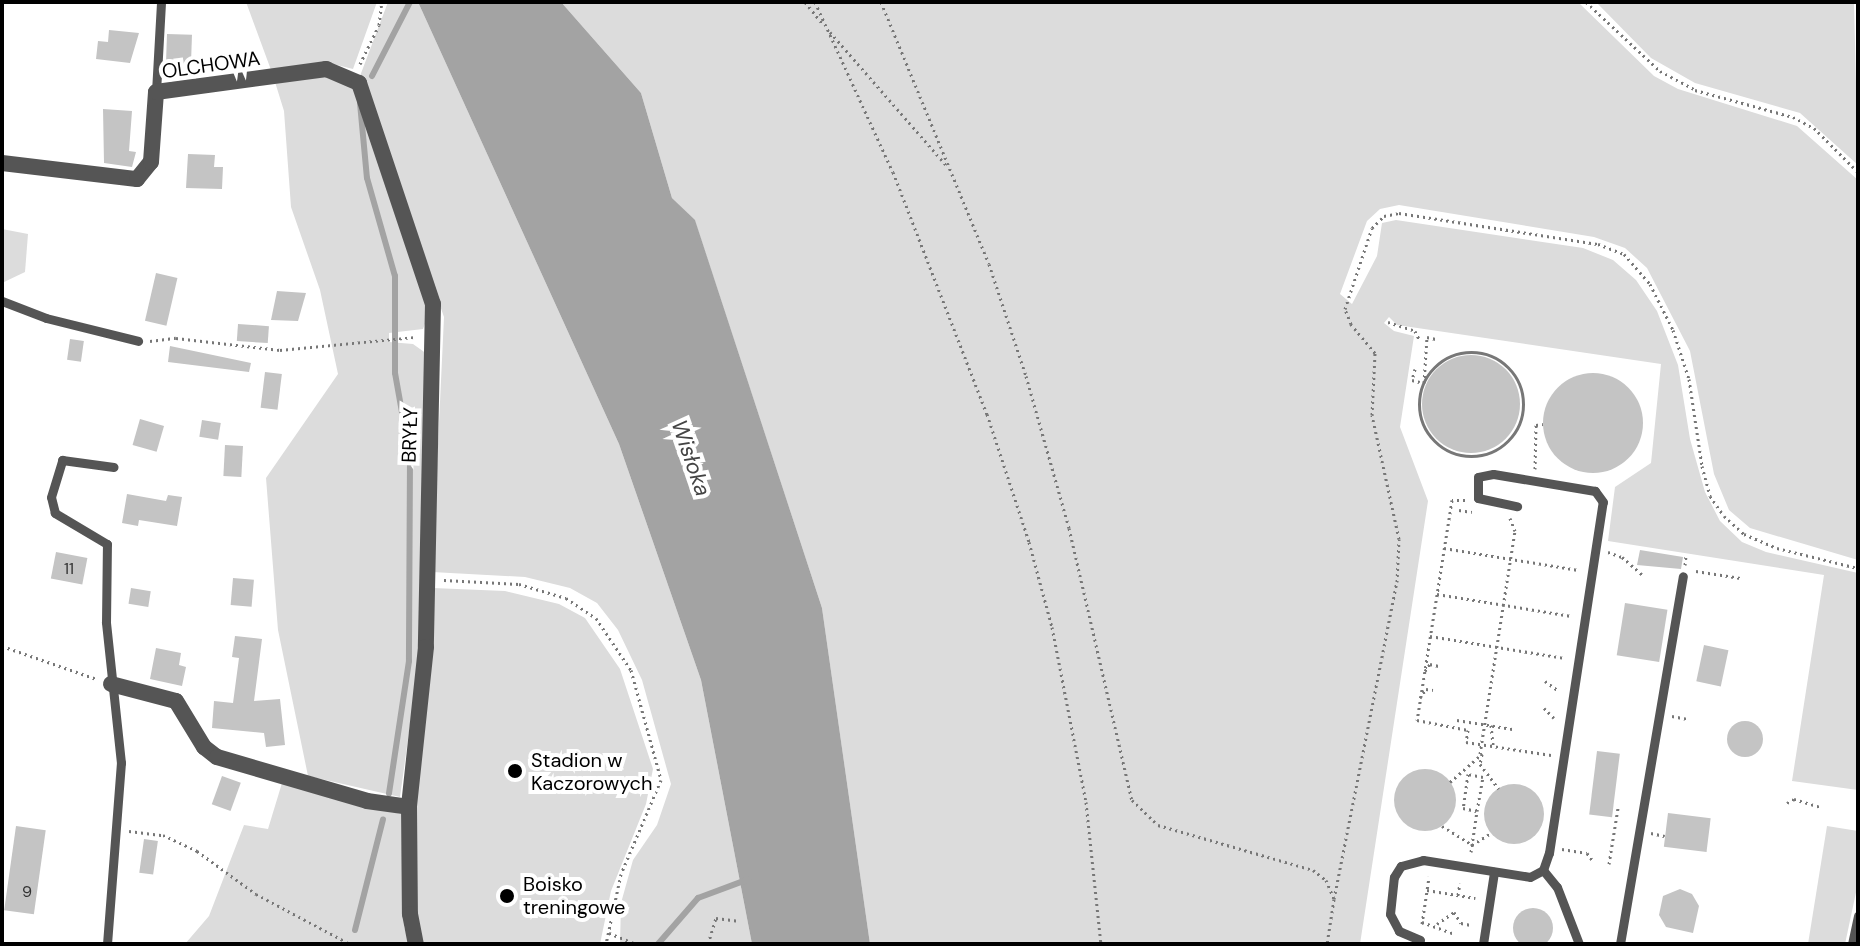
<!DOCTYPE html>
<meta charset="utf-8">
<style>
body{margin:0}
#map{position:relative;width:1860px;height:946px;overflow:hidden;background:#fff;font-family:"DM Sans",sans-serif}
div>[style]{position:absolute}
.green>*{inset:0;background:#dcdcdc}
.water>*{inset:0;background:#a3a3a3}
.stream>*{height:6px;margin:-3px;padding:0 3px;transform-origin:3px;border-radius:3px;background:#a3a3a3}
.building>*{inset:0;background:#c4c4c4;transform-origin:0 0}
.round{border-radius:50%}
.path>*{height:3px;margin-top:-1.5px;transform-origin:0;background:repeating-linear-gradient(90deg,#777 0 2px,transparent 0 6px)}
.path>.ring{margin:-1.5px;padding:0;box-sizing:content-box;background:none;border:3px solid #777;border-radius:50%}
.service>*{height:9px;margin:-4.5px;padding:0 4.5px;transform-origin:4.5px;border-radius:4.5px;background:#555}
.minor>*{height:16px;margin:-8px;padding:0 8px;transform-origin:8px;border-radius:8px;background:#555}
.dots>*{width:22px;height:22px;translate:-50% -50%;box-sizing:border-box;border:4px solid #fff;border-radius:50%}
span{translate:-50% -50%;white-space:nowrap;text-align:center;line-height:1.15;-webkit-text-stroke:8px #fff;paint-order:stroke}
.number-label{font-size:16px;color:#313131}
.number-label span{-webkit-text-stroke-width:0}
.street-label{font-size:20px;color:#000}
.poi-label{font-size:20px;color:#000}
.left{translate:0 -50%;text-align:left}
.water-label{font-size:22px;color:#444;font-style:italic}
.frame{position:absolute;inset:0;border:4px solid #000;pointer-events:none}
</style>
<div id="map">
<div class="green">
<i style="clip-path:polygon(246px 2px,377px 2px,353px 69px,333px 64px,271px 70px)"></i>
<i style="clip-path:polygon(388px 2px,418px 2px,619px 444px,701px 680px,752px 944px,620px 944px,621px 903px,633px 860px,657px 825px,671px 784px,642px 680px,618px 630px,597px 603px,570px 588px,525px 577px,432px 572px,444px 317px,360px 76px)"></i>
<i style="clip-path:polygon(561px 2px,1578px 2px,1654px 76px,1678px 89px,1797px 126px,1858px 180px,1858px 560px,1750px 528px,1729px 510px,1714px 474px,1690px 351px,1647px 268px,1625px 248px,1594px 237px,1399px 205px,1380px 209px,1367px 221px,1340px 294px,1352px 304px,1377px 256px,1382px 223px,1396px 220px,1583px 248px,1613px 260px,1636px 280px,1657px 311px,1678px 365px,1690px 439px,1705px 492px,1720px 521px,1742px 542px,1766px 552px,1858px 573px,1858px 790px,1792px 781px,1824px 575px,1608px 541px,1615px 487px,1651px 463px,1661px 364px,1397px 325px,1389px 317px,1384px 323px,1394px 331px,1414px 336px,1400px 427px,1428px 501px,1360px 944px,870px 944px,822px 608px,695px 221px,672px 198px,641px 93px)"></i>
<i style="clip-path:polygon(1596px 2px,1854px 2px,1858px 165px,1800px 113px,1695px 83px,1651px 58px)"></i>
<i style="clip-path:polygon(320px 76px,340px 77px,353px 86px,429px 313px,423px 329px,389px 333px,389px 342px,413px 344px,427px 354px,419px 660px,400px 797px,308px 776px,278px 630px,266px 478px,338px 374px,320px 290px,291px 207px,284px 111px,275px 82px)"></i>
<i style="clip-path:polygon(2px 229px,28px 234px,25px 272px,2px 283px)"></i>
<i style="clip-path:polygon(433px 588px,505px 591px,559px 604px,585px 618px,620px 669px,653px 769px,646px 804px,611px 891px,600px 944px,423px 944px,419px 936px,413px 847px)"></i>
<i style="clip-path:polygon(282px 783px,401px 814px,404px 927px,410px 944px,185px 944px,209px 916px,244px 825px,268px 829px)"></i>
<i style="clip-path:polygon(1827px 826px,1858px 831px,1858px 883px,1845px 944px,1808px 944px)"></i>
</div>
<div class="water">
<i style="clip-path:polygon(418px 2px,561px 2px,641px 93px,672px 198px,695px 220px,822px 608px,870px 944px,752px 944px,701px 680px,619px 444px)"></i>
</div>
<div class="stream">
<i style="left:372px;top:76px;width:83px;rotate:-62.8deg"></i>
<i style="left:360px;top:103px;width:75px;rotate:84.7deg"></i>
<i style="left:367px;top:178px;width:102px;rotate:74.1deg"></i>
<i style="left:395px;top:276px;width:97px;rotate:90deg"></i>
<i style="left:395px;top:373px;width:85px;rotate:79.9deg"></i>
<i style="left:410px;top:457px;width:204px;rotate:90.3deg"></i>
<i style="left:409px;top:661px;width:134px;rotate:98.6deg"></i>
<i style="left:355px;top:930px;width:114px;rotate:-75.8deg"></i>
<i style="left:658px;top:944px;width:61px;rotate:-49deg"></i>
<i style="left:698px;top:898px;width:54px;rotate:-20.4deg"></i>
</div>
<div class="building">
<i style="clip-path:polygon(109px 30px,139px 33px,130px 63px,96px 59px,98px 41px,108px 42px)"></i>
<i style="left:167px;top:34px;width:25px;height:29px;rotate:2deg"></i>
<i style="clip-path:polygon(103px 109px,132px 111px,129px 151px,136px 152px,132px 167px,104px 163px)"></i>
<i style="clip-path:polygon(188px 154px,215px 155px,214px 167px,223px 167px,222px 189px,186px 188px)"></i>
<i style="left:156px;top:273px;width:22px;height:49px;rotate:13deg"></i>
<i style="clip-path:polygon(277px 291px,306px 293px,298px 321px,271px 320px)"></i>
<i style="left:238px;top:324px;width:31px;height:17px;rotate:4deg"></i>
<i style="left:70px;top:339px;width:14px;height:21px;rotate:8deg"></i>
<i style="clip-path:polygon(170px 346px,251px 363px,249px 372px,168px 362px)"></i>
<i class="round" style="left:1422px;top:355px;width:98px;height:98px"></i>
<i style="left:265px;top:372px;width:17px;height:36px;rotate:7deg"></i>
<i class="round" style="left:1543px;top:373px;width:100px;height:100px"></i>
<i style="left:140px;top:419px;width:25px;height:27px;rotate:16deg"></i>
<i style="left:202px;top:420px;width:19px;height:17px;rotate:9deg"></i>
<i style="left:225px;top:445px;width:18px;height:31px;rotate:3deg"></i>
<i style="clip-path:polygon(127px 494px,166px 501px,168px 495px,182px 497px,177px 526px,139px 520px,138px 526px,122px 523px)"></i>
<i style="clip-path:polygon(1640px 550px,1683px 557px,1681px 569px,1637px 565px)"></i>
<i style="left:56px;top:552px;width:32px;height:27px;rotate:11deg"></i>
<i style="left:233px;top:578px;width:21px;height:27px;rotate:5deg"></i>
<i style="left:131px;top:588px;width:20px;height:16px;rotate:9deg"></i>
<i style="left:1625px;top:603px;width:43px;height:53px;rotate:9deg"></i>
<i style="clip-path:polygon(235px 636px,262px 639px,254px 701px,280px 699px,285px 745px,266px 747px,264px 733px,212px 728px,214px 701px,233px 703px,239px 658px,232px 657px)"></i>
<i style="left:1704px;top:645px;width:25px;height:37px;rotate:12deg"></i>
<i style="clip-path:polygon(156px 648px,181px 653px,179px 665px,186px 667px,182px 686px,150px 679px)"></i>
<i class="round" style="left:1727px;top:721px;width:36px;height:36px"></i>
<i style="left:1597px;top:751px;width:23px;height:64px;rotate:7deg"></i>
<i class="round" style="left:1394px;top:769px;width:62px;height:62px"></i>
<i style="left:222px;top:776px;width:20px;height:30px;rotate:20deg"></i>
<i class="round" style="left:1484px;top:784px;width:60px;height:60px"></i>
<i style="left:1668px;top:813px;width:43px;height:34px;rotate:7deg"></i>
<i style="left:16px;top:826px;width:30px;height:85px;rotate:8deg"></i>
<i style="left:144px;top:839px;width:14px;height:34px;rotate:8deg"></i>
<i style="clip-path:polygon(1680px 889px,1692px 894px,1699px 906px,1693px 933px,1666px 927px,1659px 915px,1663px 896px)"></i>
<i class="round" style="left:1513px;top:908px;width:40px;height:40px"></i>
</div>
<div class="path">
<i style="left:805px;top:2px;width:27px;rotate:51deg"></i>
<i style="left:815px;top:2px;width:187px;rotate:65.4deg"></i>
<i style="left:893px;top:172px;width:260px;rotate:68.8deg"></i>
<i style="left:987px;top:414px;width:135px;rotate:71.8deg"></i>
<i style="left:1029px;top:542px;width:88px;rotate:74.9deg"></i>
<i style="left:1052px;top:627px;width:178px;rotate:79deg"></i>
<i style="left:1086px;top:802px;width:143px;rotate:84deg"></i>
<i style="left:881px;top:2px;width:283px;rotate:67.6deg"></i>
<i style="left:989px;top:264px;width:118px;rotate:71.7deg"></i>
<i style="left:1026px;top:376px;width:158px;rotate:74.2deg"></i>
<i style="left:1069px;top:528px;width:279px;rotate:77deg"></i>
<i style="left:1132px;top:800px;width:36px;rotate:44deg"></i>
<i style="left:1158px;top:825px;width:161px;rotate:16.2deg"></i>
<i style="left:1313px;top:870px;width:16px;rotate:38deg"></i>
<i style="left:1326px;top:880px;width:21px;rotate:67deg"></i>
<i style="left:1334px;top:899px;width:46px;rotate:98.8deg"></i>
<i style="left:1586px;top:2px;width:101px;rotate:43deg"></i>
<i style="left:1660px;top:71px;width:40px;rotate:28deg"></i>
<i style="left:1695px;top:90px;width:102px;rotate:15.4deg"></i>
<i style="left:1793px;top:117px;width:24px;rotate:28deg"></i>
<i style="left:1814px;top:128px;width:62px;rotate:45deg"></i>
<i style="left:830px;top:32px;width:176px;rotate:48.9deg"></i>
<i style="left:360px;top:64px;width:43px;rotate:-64deg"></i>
<i style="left:379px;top:25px;width:23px;rotate:-83deg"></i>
<i style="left:1388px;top:322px;width:28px;rotate:18deg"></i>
<i style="left:1415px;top:331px;width:9px;rotate:63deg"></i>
<i style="left:150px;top:341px;width:26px;rotate:-7deg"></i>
<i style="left:176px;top:338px;width:105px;rotate:6.6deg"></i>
<i style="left:280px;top:350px;width:137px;rotate:-5.5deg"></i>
<i class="ring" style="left:1419px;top:352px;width:101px;height:101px"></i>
<i style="left:1415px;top:369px;width:11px;rotate:105deg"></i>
<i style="left:1412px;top:380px;width:8px;rotate:14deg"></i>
<i style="left:1424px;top:383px;width:46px;rotate:-86.3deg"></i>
<i style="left:1427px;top:337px;width:9px;rotate:13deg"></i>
<i style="left:1535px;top:469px;width:44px;rotate:-88.7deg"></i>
<i style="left:1536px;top:425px;width:7px;rotate:-8deg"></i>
<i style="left:1465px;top:500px;width:13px;rotate:180deg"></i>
<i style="left:1452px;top:500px;width:223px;rotate:99deg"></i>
<i style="left:1417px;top:720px;width:52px;rotate:11.1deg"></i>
<i style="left:1468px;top:730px;width:12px;rotate:99deg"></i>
<i style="left:1466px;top:742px;width:86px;rotate:8.7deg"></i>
<i style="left:1459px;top:510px;width:13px;rotate:9deg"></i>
<i style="left:1444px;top:548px;width:136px;rotate:9.3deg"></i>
<i style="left:1608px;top:552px;width:15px;rotate:20deg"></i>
<i style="left:1622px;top:557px;width:29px;rotate:41deg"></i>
<i style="left:1685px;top:565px;width:9px;rotate:-84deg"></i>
<i style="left:1696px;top:571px;width:45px;rotate:9deg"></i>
<i style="left:444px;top:580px;width:75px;rotate:3.1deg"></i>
<i style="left:519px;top:584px;width:49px;rotate:16.6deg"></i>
<i style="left:566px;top:598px;width:36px;rotate:34deg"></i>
<i style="left:596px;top:618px;width:63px;rotate:56.1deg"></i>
<i style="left:631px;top:670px;width:114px;rotate:74.7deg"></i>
<i style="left:661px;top:780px;width:102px;rotate:113.1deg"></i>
<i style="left:621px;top:874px;width:72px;rotate:102.1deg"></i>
<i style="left:1437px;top:594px;width:136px;rotate:9.3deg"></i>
<i style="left:1430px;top:636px;width:137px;rotate:9.3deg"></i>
<i style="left:2px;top:646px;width:101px;rotate:19.2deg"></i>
<i style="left:1425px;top:671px;width:9px;rotate:-54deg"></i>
<i style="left:1430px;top:664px;width:9px;rotate:13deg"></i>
<i style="left:1545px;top:681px;width:17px;rotate:36deg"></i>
<i style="left:1420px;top:698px;width:11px;rotate:-56deg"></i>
<i style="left:1426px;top:689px;width:7px;rotate:8deg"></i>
<i style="left:1544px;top:708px;width:14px;rotate:45deg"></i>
<i style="left:1672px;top:716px;width:16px;rotate:11deg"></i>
<i style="left:1457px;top:720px;width:56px;rotate:9.3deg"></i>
<i style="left:1491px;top:725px;width:20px;rotate:84deg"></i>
<i style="left:1480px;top:754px;width:226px;rotate:-81.1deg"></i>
<i style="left:1515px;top:531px;width:14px;rotate:-111deg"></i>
<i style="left:1450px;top:782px;width:43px;rotate:-41.2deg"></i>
<i style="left:1482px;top:754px;width:10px;rotate:101deg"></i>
<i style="left:1480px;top:764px;width:31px;rotate:53deg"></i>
<i style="left:1787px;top:803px;width:8px;rotate:-30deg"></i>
<i style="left:1794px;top:799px;width:28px;rotate:17deg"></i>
<i style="left:1442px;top:826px;width:36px;rotate:32deg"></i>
<i style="left:1472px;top:845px;width:22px;rotate:-32deg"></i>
<i style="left:129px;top:831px;width:34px;rotate:7deg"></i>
<i style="left:163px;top:835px;width:38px;rotate:25deg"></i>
<i style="left:197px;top:851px;width:73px;rotate:36.1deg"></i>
<i style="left:256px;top:894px;width:106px;rotate:28deg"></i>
<i style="left:1651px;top:833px;width:14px;rotate:12deg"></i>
<i style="left:1562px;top:849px;width:25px;rotate:9deg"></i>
<i style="left:1587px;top:853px;width:10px;rotate:53deg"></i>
<i style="left:1471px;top:852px;width:41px;rotate:-81.7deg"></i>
<i style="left:1477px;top:811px;width:35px;rotate:-80deg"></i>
<i style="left:1483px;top:777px;width:15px;rotate:-169deg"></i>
<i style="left:1468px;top:774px;width:34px;rotate:98deg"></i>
<i style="left:1463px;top:808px;width:14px;rotate:12deg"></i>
<i style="left:1609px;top:864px;width:57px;rotate:-80.9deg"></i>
<i style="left:1427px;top:890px;width:49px;rotate:9.5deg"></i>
<i style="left:1458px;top:895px;width:12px;rotate:-81deg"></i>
<i style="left:1334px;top:899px;width:323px;rotate:-78.8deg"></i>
<i style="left:1397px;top:582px;width:43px;rotate:-87.3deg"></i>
<i style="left:1399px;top:539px;width:127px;rotate:-102.3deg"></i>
<i style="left:1372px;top:415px;width:62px;rotate:-87.2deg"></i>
<i style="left:1375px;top:353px;width:38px;rotate:-130deg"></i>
<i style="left:1351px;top:324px;width:16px;rotate:-112deg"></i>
<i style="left:1345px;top:309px;width:85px;rotate:-71.6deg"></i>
<i style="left:1372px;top:228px;width:17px;rotate:-45deg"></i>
<i style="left:1384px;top:216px;width:15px;rotate:-11deg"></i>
<i style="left:1399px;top:213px;width:201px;rotate:8.9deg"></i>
<i style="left:1598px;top:244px;width:28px;rotate:21deg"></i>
<i style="left:1624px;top:254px;width:40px;rotate:49deg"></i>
<i style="left:1650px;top:284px;width:51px;rotate:63.4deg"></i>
<i style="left:1673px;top:330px;width:52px;rotate:71.9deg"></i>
<i style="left:1689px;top:379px;width:88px;rotate:81.5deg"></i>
<i style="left:1702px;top:466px;width:31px;rotate:75deg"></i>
<i style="left:1710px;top:496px;width:24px;rotate:55deg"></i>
<i style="left:1724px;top:516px;width:27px;rotate:42deg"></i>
<i style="left:1744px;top:534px;width:36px;rotate:23deg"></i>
<i style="left:1777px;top:548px;width:83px;rotate:13.9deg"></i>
<i style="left:1422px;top:922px;width:33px;rotate:20deg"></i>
<i style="left:1422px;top:924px;width:48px;rotate:-81.5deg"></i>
<i style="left:1437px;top:924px;width:21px;rotate:-35deg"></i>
<i style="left:1454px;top:912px;width:13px;rotate:58deg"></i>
<i style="left:1461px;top:923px;width:10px;rotate:11deg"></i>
<i style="left:609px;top:933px;width:29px;rotate:22deg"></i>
<i style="left:708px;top:944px;width:27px;rotate:-73deg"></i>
<i style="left:716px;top:918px;width:24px;rotate:7deg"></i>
</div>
<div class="service">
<i style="left:156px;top:92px;width:90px;rotate:-86.8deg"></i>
<i style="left:2px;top:301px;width:47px;rotate:21.1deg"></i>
<i style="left:46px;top:318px;width:95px;rotate:14deg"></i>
<i style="left:1543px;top:870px;width:22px;rotate:51deg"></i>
<i style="left:1557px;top:887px;width:61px;rotate:68.9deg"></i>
<i style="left:1420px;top:940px;width:23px;rotate:-157deg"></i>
<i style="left:1399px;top:931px;width:19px;rotate:-118deg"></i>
<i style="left:1390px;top:914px;width:37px;rotate:-84deg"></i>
<i style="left:1394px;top:877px;width:13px;rotate:-58deg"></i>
<i style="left:1401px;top:866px;width:23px;rotate:-15deg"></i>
<i style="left:1423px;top:860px;width:108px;rotate:9deg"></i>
<i style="left:1530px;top:877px;width:15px;rotate:-28deg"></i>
<i style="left:1543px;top:870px;width:18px;rotate:-71deg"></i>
<i style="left:1549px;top:853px;width:355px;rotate:-81.3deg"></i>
<i style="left:1603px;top:502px;width:14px;rotate:-126deg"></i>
<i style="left:1595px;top:491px;width:103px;rotate:-170.5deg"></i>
<i style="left:1493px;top:474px;width:15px;rotate:169deg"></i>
<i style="left:1478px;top:477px;width:21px;rotate:90deg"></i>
<i style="left:1478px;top:498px;width:40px;rotate:12deg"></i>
<i style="left:107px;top:944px;width:182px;rotate:-85.6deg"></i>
<i style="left:121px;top:763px;width:142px;rotate:-96.1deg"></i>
<i style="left:106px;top:622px;width:78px;rotate:-89.3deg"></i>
<i style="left:107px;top:544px;width:61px;rotate:-149.2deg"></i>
<i style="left:55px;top:513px;width:16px;rotate:-104deg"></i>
<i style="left:51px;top:497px;width:39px;rotate:-73deg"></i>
<i style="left:62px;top:460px;width:52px;rotate:7.7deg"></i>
<i style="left:1483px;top:944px;width:73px;rotate:-81.3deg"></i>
<i style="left:1620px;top:944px;width:373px;rotate:-80.3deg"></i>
<i style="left:1852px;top:944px;width:29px;rotate:-78deg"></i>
</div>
<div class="minor">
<i style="left:2px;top:163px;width:136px;rotate:6.8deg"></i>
<i style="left:137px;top:179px;width:22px;rotate:-51deg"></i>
<i style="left:151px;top:162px;width:70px;rotate:-85.9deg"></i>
<i style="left:156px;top:92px;width:172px;rotate:-7.7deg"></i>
<i style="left:326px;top:69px;width:36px;rotate:23deg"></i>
<i style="left:359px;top:83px;width:233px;rotate:71.5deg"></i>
<i style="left:433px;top:304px;width:343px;rotate:91.2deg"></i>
<i style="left:426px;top:647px;width:161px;rotate:96.1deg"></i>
<i style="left:409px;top:807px;width:107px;rotate:89.5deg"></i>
<i style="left:410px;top:914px;width:31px;rotate:79deg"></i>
<i style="left:111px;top:684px;width:67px;rotate:14.7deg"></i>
<i style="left:176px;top:701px;width:54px;rotate:58.7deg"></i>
<i style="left:204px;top:747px;width:16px;rotate:38deg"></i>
<i style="left:217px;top:757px;width:156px;rotate:16.3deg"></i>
<i style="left:367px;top:801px;width:42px;rotate:8.1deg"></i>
</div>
<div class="dots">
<i style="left:515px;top:771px;background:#000"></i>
<i style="left:507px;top:896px;background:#000"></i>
</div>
<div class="number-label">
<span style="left:69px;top:569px">11</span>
<span style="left:27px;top:892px">9</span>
</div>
<div class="street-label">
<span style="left:211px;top:65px;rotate:-8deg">OLCHOWA</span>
<span style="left:410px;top:435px;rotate:-88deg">BRYŁY</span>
</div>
<div class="poi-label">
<span class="left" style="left:531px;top:772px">Stadion w<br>Kaczorowych</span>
<span class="left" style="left:523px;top:896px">Boisko<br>treningowe</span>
</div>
<div class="water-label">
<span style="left:691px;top:458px;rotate:71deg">Wisłoka</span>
</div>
<div class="frame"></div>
</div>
